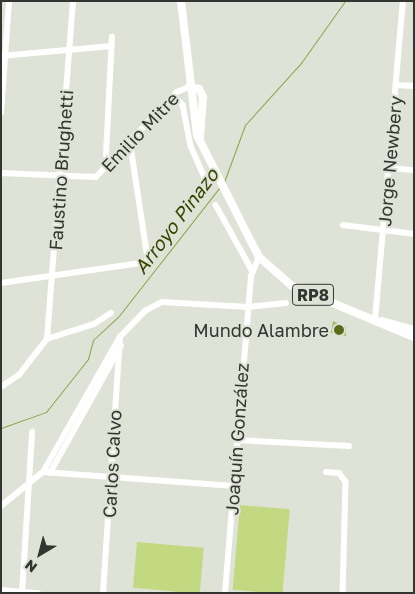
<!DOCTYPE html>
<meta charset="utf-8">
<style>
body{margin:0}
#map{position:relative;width:415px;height:594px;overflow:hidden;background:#dfe3d7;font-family:"Golos Text",sans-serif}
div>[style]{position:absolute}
.green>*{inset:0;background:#c3d981;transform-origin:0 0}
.stream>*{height:1px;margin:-0.5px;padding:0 0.5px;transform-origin:0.5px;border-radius:0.5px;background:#8ea249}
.building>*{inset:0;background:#a7bc63}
.minor>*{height:5.5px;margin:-2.75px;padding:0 2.75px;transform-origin:2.75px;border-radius:2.75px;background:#fff}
.major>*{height:8px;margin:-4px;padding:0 4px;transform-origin:4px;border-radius:4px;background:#fff}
.dots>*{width:14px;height:14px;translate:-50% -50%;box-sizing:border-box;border:2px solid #dfe3d7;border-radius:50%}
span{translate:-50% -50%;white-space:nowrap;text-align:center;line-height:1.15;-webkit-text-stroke:4px #dfe3d7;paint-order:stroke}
.shield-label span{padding:1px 4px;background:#dfe3d7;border:1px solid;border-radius:4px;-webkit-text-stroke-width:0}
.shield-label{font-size:16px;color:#333530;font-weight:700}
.street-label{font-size:18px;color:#333530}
.poi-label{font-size:18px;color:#333530}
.right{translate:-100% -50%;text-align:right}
.water-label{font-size:19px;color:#384500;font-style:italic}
.frame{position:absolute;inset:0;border:2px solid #333530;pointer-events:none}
.north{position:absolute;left:15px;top:529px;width:50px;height:50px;-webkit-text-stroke:4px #dfe3d7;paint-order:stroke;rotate:217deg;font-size:14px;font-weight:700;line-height:20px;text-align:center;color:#333530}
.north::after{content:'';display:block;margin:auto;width:18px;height:22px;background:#333530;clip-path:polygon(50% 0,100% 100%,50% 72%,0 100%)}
</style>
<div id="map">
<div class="green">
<i style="left:240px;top:505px;width:50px;height:85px;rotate:5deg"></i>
<i style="left:137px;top:542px;width:67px;height:46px;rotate:5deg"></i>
</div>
<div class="stream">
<i style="left:224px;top:182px;width:61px;rotate:-69.8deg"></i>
<i style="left:245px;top:125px;width:84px;rotate:-47.9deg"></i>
<i style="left:301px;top:63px;width:76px;rotate:-54.6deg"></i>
<i style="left:1px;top:428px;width:48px;rotate:-19.6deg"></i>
<i style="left:46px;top:412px;width:68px;rotate:-51.6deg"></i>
<i style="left:88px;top:359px;width:20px;rotate:-75deg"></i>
<i style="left:93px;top:340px;width:34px;rotate:-43deg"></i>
<i style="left:118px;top:317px;width:165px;rotate:-51.9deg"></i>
</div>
<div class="building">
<i style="clip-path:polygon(333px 321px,346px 327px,346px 336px,331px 333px)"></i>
</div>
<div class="minor">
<i style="left:1px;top:56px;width:111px;rotate:-5.1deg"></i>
<i style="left:396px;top:85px;width:18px;rotate:3deg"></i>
<i style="left:174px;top:96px;width:13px;rotate:45deg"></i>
<i style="left:183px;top:105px;width:42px;rotate:79deg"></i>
<i style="left:191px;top:146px;width:45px;rotate:66.3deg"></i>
<i style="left:1px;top:113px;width:112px;rotate:-85.9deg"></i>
<i style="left:109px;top:164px;width:9px;rotate:-108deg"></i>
<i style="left:106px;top:155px;width:118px;rotate:-87.1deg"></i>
<i style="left:390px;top:168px;width:24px;rotate:5deg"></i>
<i style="left:1px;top:173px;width:95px;rotate:2.4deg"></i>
<i style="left:96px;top:177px;width:117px;rotate:-46.4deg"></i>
<i style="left:177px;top:92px;width:13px;rotate:-23deg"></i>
<i style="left:216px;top:205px;width:74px;rotate:61deg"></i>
<i style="left:343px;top:225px;width:72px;rotate:7.2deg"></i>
<i style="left:1px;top:283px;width:148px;rotate:-8.1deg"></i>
<i style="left:148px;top:262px;width:120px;rotate:-98.6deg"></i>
<i style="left:375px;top:320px;width:320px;rotate:-85deg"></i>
<i style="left:47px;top:339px;width:339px;rotate:-85.6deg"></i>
<i style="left:1px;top:387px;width:22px;rotate:-34deg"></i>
<i style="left:19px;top:375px;width:46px;rotate:-52.1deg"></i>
<i style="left:47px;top:339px;width:49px;rotate:-17.7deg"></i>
<i style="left:94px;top:324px;width:20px;rotate:-33deg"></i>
<i style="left:237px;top:440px;width:112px;rotate:3.1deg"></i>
<i style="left:43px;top:472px;width:155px;rotate:-60.3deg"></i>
<i style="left:120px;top:337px;width:36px;rotate:-46deg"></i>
<i style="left:145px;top:311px;width:19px;rotate:-28deg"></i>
<i style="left:162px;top:302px;width:86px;rotate:3.3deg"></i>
<i style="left:248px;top:307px;width:38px;rotate:-6deg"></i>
<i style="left:326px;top:472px;width:13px;rotate:4deg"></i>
<i style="left:339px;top:473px;width:11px;rotate:52deg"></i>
<i style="left:346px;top:482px;width:111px;rotate:91.5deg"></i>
<i style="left:50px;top:473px;width:145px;rotate:-60.8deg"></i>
<i style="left:1px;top:506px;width:54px;rotate:-39deg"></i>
<i style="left:43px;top:472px;width:192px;rotate:4.2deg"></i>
<i style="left:1px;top:590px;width:37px;rotate:5deg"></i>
<i style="left:22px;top:593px;width:161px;rotate:-86.4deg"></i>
<i style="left:103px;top:593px;width:257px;rotate:-86.2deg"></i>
<i style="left:225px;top:593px;width:318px;rotate:-85.3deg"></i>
<i style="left:251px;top:276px;width:21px;rotate:-67deg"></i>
</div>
<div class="major">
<i style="left:181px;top:1px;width:135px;rotate:83.2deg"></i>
<i style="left:197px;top:135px;width:137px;rotate:63.1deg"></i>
<i style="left:259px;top:257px;width:44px;rotate:41.3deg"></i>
<i style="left:292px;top:286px;width:132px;rotate:22.7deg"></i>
<i style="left:189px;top:87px;width:10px;rotate:11deg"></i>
<i style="left:199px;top:89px;width:9px;rotate:63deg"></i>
<i style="left:203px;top:97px;width:41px;rotate:94.2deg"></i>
<i style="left:382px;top:321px;width:33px;rotate:16deg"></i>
</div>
<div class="dots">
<i style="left:339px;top:330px;background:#5b6c18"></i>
</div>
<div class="shield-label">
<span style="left:313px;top:295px">RP8</span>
</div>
<div class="street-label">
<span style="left:140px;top:132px;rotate:-46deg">Emilio Mitre</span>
<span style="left:390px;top:161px;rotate:-85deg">Jorge Newbery</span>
<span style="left:61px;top:170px;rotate:-86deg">Faustino Brughetti</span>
<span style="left:237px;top:439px;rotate:-86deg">Joaquín González</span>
<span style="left:112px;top:464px;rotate:-87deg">Carlos Calvo</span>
</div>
<div class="poi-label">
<span class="right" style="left:329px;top:330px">Mundo Alambre</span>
</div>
<div class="water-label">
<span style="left:176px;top:221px;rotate:-53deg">Arroyo Pinazo</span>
</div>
<div class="frame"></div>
<div class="north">N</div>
</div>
